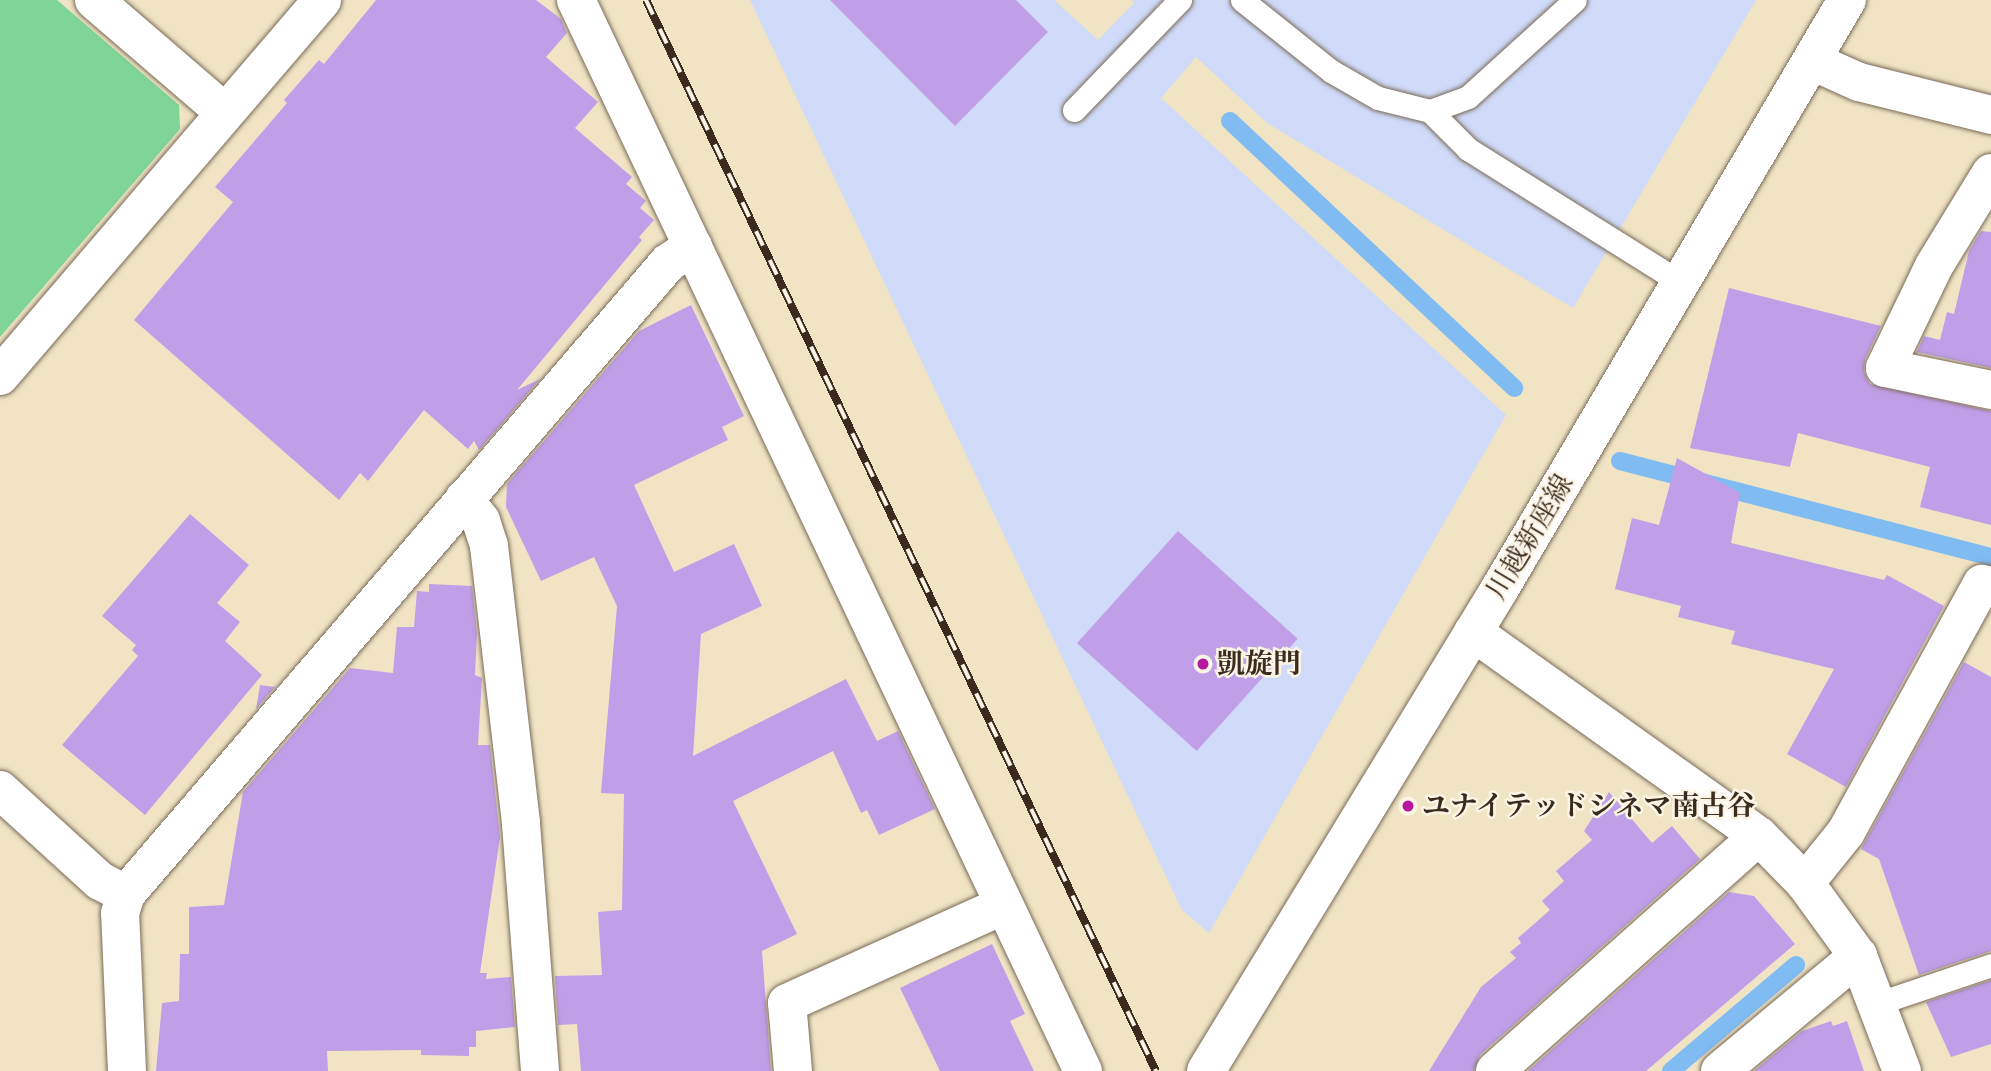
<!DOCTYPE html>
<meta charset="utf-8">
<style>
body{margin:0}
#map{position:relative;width:1991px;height:1071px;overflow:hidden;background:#f0e4c5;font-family:"IM FELL Great Primer","Noto Serif JP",serif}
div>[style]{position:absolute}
.built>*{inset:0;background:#d0daf9}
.green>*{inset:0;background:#7fd498}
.stream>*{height:18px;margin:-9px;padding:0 9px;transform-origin:9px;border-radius:9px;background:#80bbf2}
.building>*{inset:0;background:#c09fe8;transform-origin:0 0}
.roads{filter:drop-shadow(0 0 2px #7a6b58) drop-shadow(0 0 2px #7a6b58)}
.lane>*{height:23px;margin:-11.5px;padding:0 11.5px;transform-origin:11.5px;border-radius:11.5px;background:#fff}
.street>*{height:38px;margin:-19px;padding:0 19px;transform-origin:19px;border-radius:19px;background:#fff}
.secondary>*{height:38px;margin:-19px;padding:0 19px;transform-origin:19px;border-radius:19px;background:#fff}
.rail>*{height:8px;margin-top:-4px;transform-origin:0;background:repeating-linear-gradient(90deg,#fcf5e5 0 16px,#3b2a1e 0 32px);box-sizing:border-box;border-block:2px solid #3b2a1e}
.dots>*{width:19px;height:19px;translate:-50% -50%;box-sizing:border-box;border:4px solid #fcf5e5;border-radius:50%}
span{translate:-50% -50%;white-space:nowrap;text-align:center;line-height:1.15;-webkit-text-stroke:5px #fcf5e5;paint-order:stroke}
.street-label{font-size:28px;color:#3b2a1e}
.poi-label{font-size:28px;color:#3b2a1e;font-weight:700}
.left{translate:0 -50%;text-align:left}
</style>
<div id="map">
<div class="built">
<i style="clip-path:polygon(750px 0,1054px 0,1098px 40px,1134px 3px,1132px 0,1756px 0,1573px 308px,1267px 123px,1196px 57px,1161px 98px,1506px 415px,1209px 933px,1182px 910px)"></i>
</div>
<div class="green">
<i style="clip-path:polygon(0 0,57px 0,179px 105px,180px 129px,0 337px)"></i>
</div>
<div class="stream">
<i style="left:1230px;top:121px;width:390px;rotate:43.2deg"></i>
<i style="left:1620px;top:461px;width:383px;rotate:14.5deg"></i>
<i style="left:1671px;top:1071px;width:164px;rotate:-40.3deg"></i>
</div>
<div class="building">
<i style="clip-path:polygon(376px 0,536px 0,561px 19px,567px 33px,546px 57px,598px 102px,575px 128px,632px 177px,626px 184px,646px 201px,640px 208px,654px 220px,639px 237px,642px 240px,517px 390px,540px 379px,479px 450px,474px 441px,468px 449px,424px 410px,368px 481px,360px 473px,339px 500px,134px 320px,233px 202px,215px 187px,287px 103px,284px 100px,319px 60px,324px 64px)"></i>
<i style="clip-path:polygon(830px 0,1016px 0,1048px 32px,955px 126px)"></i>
<i style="clip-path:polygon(1981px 231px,1991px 232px,1991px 368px,1917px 352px,1924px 336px,1940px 340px,1947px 312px,1954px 314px,1969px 251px)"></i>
<i style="clip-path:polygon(1729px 288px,1881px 326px,1865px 359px,1864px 372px,1870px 384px,1991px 411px,1991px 525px,1920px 507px,1930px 467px,1798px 433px,1790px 467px,1690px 448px)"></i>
<i style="clip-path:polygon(691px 305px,744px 416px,722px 427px,728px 440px,634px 485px,674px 572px,734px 544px,762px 606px,701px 634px,693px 756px,846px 679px,877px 741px,898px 731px,935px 809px,879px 835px,867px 810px,861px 813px,833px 751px,733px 801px,797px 934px,762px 951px,771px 1071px,581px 1071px,577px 1024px,558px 1025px,555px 976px,602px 975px,598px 912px,622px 910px,624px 794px,601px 793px,617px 606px,594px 557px,541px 581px,506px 507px,507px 484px,639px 331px)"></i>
<i style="clip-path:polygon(1677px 458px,1740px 493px,1731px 543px,1884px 580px,1887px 575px,1944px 606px,1846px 787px,1787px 754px,1834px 669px,1731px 644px,1735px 631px,1678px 617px,1681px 606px,1615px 589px,1632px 518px,1659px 525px)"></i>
<i style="clip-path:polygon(190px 514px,249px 565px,217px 603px,240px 622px,225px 641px,262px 675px,145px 815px,62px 745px,138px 656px,132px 650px,136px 645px,102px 616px)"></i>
<i style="left:1178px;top:531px;width:161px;height:151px;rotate:42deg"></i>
<i style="clip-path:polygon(429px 584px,472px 586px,477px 634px,475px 675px,482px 678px,478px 745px,490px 745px,500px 837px,480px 973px,487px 973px,486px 979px,511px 977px,515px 1027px,476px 1031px,476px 1047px,469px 1047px,469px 1056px,421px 1055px,421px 1050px,327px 1051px,328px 1071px,156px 1071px,162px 1003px,179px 1001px,180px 954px,189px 954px,189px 907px,224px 905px,243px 792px,350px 668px,393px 673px,397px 627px,414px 627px,417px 591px,429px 592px)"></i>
<i style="clip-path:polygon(1964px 662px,1991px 677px,1991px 951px,1919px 975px,1879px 859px,1861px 849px)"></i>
<i style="clip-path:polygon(260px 685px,275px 687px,256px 709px)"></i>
<i style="clip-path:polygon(1609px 792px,1652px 843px,1672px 826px,1700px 859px,1480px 1055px,1474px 1071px,1429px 1071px,1481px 987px,1516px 958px,1510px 952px,1521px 943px,1518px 938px,1550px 910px,1542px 901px,1564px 881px,1556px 871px,1592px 840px,1584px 831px)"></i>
<i style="clip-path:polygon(1729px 892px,1754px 896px,1795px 944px,1646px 1071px,1528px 1071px)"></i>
<i style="clip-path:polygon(992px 944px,1025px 1014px,1010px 1021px,1034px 1071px,940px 1071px,900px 988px)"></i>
<i style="clip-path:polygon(1991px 980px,1991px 1044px,1951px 1057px,1926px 1002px)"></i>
<i style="clip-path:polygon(1831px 1021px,1833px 1026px,1847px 1021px,1864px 1071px,1754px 1071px,1802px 1031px)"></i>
</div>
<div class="roads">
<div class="lane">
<i style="left:1242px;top:0;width:114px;rotate:38.6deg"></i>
<i style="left:1331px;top:71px;width:54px;rotate:29.9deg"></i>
<i style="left:1378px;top:98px;width:54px;rotate:14deg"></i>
<i style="left:1430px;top:111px;width:54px;rotate:45deg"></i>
<i style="left:1468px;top:149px;width:250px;rotate:32.1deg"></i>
<i style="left:1074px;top:110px;width:153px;rotate:-46.1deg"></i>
<i style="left:1430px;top:111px;width:40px;rotate:-20.2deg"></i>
<i style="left:1468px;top:97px;width:144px;rotate:-42.2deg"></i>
<i style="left:1876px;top:1004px;width:121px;rotate:-18.7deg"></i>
</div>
<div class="street">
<i style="left:94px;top:0;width:170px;rotate:40.7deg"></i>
<i style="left:576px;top:0;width:1185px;rotate:64.67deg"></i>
<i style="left:1812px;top:61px;width:51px;rotate:24.1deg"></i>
<i style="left:1859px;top:82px;width:136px;rotate:14deg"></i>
<i style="left:1991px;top:173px;width:109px;rotate:121.5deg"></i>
<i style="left:1934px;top:266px;width:113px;rotate:115.7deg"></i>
<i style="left:1885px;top:368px;width:108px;rotate:11.7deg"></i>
<i style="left:0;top:376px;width:495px;rotate:-49.4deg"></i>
<i style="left:464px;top:499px;width:28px;rotate:52deg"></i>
<i style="left:481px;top:521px;width:26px;rotate:72deg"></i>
<i style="left:489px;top:546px;width:280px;rotate:83.4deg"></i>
<i style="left:521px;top:824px;width:248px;rotate:85.6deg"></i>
<i style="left:0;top:790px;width:135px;rotate:42.3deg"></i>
<i style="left:100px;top:881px;width:29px;rotate:27deg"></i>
<i style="left:1805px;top:883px;width:65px;rotate:-51.2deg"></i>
<i style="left:1846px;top:832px;width:283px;rotate:-61.3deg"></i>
<i style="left:1982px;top:584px;width:9px;rotate:13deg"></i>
<i style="left:127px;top:1071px;width:158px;rotate:-92.5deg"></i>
<i style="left:120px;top:913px;width:20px;rotate:-72deg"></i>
<i style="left:126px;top:894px;width:832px;rotate:-49.34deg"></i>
<i style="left:668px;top:263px;width:30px;rotate:-34deg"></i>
<i style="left:793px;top:1071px;width:68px;rotate:-95deg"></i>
<i style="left:787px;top:1003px;width:238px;rotate:-24.3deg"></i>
<i style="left:1495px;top:1071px;width:353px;rotate:-41.7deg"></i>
<i style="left:1720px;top:1071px;width:180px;rotate:-39.8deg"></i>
</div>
<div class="secondary">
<i style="left:1473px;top:632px;width:351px;rotate:35.5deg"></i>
<i style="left:1759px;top:836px;width:66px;rotate:45.6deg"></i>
<i style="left:1805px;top:883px;width:90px;rotate:54deg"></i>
<i style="left:1858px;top:956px;width:123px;rotate:69.1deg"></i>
<i style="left:1206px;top:1071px;width:563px;rotate:-58.65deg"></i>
<i style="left:1499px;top:590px;width:685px;rotate:-59.47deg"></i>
</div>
</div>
<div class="rail">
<i style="left:646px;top:0;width:1186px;rotate:64.54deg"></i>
</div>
<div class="dots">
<i style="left:1203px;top:664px;background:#b5179e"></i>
<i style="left:1408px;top:806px;background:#b5179e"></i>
</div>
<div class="street-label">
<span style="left:1530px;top:537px;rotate:-59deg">川越新座線</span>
</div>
<div class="poi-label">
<span class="left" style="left:1217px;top:664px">凱旋門</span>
<span class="left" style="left:1422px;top:806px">ユナイテッドシネマ南古谷</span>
</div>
</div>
